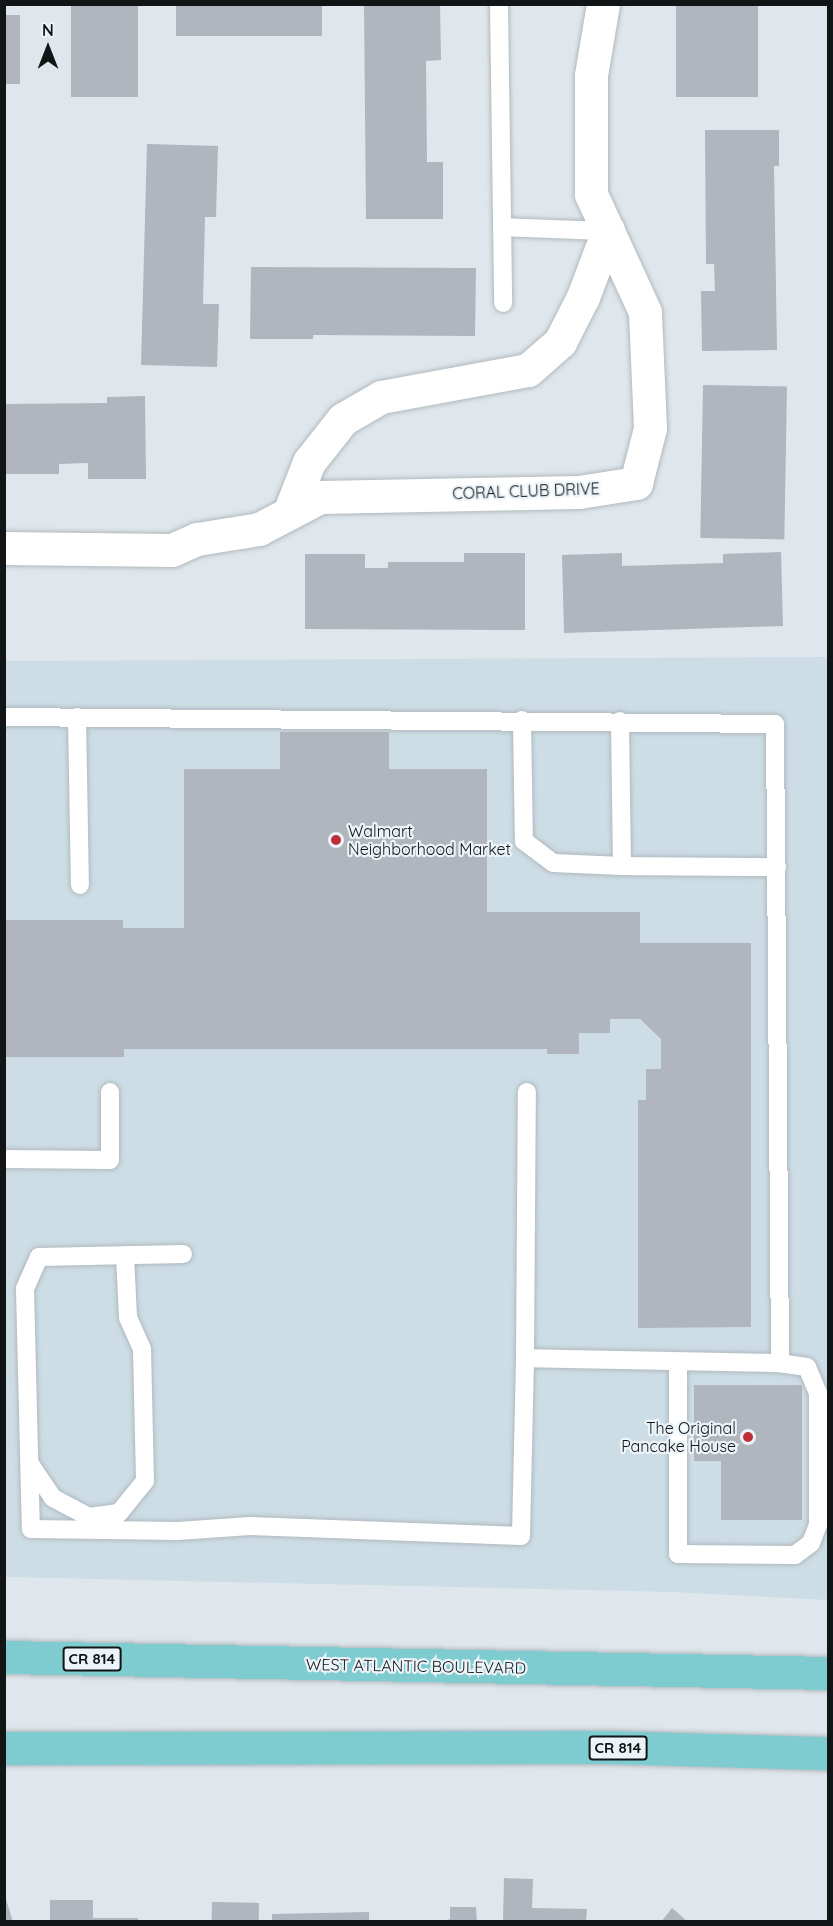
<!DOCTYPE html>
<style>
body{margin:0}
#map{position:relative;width:833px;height:1926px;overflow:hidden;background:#dfe7ec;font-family:Quicksand,sans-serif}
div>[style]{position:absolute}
.built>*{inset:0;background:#cddde6}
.building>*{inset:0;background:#b1b5bd;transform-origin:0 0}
.roads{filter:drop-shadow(0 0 2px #b1b9be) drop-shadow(0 0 2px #b1b9be)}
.service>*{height:18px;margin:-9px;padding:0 9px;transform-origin:9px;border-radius:9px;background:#fff}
.minor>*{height:33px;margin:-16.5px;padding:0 16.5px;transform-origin:16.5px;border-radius:16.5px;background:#fff}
.primary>*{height:33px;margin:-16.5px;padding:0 16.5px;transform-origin:16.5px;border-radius:16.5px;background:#7eccd0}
.dots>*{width:16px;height:16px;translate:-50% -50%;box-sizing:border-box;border:3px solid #ecf4f9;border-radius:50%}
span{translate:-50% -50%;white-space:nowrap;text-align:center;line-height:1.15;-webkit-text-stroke:4.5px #ecf4f9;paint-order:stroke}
.shield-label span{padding:2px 4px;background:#ecf4f9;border:2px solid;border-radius:4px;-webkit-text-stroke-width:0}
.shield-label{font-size:15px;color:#121516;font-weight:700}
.street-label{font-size:16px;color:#121516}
.poi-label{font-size:16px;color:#121516}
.left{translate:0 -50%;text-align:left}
.right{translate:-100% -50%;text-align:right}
.frame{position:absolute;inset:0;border:6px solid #121516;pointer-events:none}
.north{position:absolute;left:18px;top:18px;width:60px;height:60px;-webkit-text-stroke:4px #ecf4f9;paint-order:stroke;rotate:0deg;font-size:16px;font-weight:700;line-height:24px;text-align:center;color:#121516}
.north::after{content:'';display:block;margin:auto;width:21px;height:27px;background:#121516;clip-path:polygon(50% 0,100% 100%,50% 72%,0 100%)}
</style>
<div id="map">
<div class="built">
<i style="clip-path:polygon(827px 657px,828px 1600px,671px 1592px,5px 1577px,5px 661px)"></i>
</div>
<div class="building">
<i style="left:71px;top:4px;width:67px;height:93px"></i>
<i style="left:176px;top:4px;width:146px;height:32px"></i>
<i style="clip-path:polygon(364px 4px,440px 4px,441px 60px,426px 61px,427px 162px,443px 162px,443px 219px,366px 219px)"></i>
<i style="left:676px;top:4px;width:82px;height:93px"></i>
<i style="left:4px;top:15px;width:16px;height:69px"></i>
<i style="clip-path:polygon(705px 130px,779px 130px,779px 166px,774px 166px,777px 350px,702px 351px,701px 291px,715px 291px,714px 264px,706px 264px)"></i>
<i style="clip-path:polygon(147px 144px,218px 146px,216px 217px,205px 217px,203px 304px,219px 304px,217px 367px,141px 365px)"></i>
<i style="clip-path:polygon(251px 267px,476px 268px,475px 336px,313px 335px,313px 339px,250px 339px)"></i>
<i style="left:703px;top:385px;width:84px;height:153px;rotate:1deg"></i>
<i style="clip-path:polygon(145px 396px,146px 479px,88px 479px,88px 463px,59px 464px,59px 474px,4px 474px,4px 404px,107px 403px,107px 397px)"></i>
<i style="clip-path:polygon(781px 552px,783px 626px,564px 633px,562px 555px,622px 553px,622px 566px,723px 563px,723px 554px)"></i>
<i style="clip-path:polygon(464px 553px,525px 553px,525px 630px,305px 629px,305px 554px,365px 554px,365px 568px,388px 568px,388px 562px,464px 562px)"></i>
<i style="clip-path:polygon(280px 732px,389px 732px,389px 769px,487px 769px,487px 912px,640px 912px,640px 943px,751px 943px,751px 1327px,638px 1328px,638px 1100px,646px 1100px,646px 1069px,661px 1069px,661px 1039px,640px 1019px,610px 1019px,610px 1033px,579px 1033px,579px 1054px,547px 1054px,547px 1049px,124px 1049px,124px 1057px,4px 1057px,4px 920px,123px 920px,123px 928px,184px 928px,184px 769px,280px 769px)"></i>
<i style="clip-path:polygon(694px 1385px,802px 1385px,802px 1520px,721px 1520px,721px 1461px,694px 1461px)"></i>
<i style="clip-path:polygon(504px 1878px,533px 1879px,532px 1908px,587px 1909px,586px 1922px,503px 1922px)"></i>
<i style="clip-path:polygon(5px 1896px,13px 1922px,5px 1922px)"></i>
<i style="clip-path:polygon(50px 1900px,93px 1900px,93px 1918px,138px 1918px,138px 1922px,50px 1922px)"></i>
<i style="left:212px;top:1902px;width:47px;height:20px;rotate:1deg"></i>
<i style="clip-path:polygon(450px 1907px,476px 1907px,477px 1922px,442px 1922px,450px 1919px)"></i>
<i style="clip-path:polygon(672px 1908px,688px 1922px,661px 1922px)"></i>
<i style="clip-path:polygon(369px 1912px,369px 1922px,272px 1922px,272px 1914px)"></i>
</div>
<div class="roads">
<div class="service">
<i style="left:499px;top:4px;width:299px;rotate:89.2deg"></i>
<i style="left:502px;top:227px;width:106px;rotate:2.2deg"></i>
<i style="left:4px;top:717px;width:771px;rotate:0.52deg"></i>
<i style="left:775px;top:724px;width:639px;rotate:89.55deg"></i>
<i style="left:780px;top:1363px;width:255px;rotate:-178.9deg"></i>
<i style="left:525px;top:1358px;width:266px;rotate:-89.6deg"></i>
<i style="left:77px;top:717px;width:168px;rotate:89deg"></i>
<i style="left:522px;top:720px;width:121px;rotate:89.1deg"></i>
<i style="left:524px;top:841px;width:36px;rotate:37deg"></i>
<i style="left:553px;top:863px;width:69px;rotate:2.5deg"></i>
<i style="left:622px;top:866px;width:145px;rotate:-90.8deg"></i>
<i style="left:622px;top:866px;width:155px;rotate:0.4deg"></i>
<i style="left:4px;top:1159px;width:106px;rotate:0.5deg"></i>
<i style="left:110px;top:1160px;width:68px;rotate:-90deg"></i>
<i style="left:183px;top:1254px;width:144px;rotate:178.8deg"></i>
<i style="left:39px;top:1257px;width:35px;rotate:114deg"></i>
<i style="left:25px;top:1289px;width:240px;rotate:88.6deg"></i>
<i style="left:31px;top:1529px;width:147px;rotate:0.8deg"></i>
<i style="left:178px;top:1531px;width:72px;rotate:-4deg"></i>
<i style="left:250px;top:1526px;width:271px;rotate:2.1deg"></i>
<i style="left:521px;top:1536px;width:178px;rotate:-88.7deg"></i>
<i style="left:678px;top:1362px;width:192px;rotate:90deg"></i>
<i style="left:678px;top:1554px;width:117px;rotate:0.5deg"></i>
<i style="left:795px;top:1555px;width:20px;rotate:-37deg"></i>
<i style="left:811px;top:1543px;width:19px;rotate:-69deg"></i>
<i style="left:818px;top:1525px;width:132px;rotate:-90deg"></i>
<i style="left:818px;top:1393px;width:28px;rotate:-113deg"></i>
<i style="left:807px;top:1367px;width:27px;rotate:-172deg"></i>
<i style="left:30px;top:1464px;width:41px;rotate:55.9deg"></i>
<i style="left:53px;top:1498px;width:41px;rotate:27.8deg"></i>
<i style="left:89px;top:1517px;width:30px;rotate:-8deg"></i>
<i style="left:119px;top:1513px;width:41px;rotate:-50.9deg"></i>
<i style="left:145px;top:1481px;width:132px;rotate:-91.3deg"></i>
<i style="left:142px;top:1349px;width:35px;rotate:-114deg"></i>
<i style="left:128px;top:1317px;width:62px;rotate:-92.8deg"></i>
</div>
<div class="minor">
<i style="left:289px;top:513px;width:55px;rotate:-68.6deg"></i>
<i style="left:309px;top:462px;width:55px;rotate:-51.7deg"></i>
<i style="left:343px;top:419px;width:44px;rotate:-30.1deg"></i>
<i style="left:381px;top:397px;width:149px;rotate:-10.4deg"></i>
<i style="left:528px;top:370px;width:43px;rotate:-41.2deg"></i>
<i style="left:560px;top:342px;width:51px;rotate:-62.9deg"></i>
<i style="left:583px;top:297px;width:71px;rotate:-69.3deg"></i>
<i style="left:4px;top:548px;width:168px;rotate:0.7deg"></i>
<i style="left:172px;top:550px;width:27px;rotate:-24deg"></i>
<i style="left:197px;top:539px;width:63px;rotate:-9.2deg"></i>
<i style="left:259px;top:529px;width:69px;rotate:-27.7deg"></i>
<i style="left:320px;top:497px;width:259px;rotate:-1.1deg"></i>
<i style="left:579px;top:492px;width:58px;rotate:-9deg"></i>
<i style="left:636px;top:483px;width:57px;rotate:-75.7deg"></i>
<i style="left:650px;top:428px;width:116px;rotate:-92.5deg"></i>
<i style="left:645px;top:312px;width:130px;rotate:-114.6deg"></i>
<i style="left:591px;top:194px;width:119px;rotate:-90deg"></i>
<i style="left:591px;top:75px;width:72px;rotate:-80.4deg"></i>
</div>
<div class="primary">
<i style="left:4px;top:1657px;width:824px;rotate:1.11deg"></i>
<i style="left:4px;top:1748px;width:604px;rotate:-0.09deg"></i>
<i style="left:608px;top:1747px;width:220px;rotate:1.6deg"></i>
</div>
</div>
<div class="dots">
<i style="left:336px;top:840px;background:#be2e38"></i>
<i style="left:748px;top:1437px;background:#be2e38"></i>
</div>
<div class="shield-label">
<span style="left:92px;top:1659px">CR 814</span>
<span style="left:618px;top:1748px">CR 814</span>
</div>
<div class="street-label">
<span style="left:526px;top:491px;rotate:-2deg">CORAL CLUB DRIVE</span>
<span style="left:416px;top:1666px;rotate:1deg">WEST ATLANTIC BOULEVARD</span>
</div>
<div class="poi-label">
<span class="left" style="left:348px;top:840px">Walmart<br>Neighborhood Market</span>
<span class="right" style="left:736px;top:1437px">The Original<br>Pancake House</span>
</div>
<div class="frame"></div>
<div class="north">N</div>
</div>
